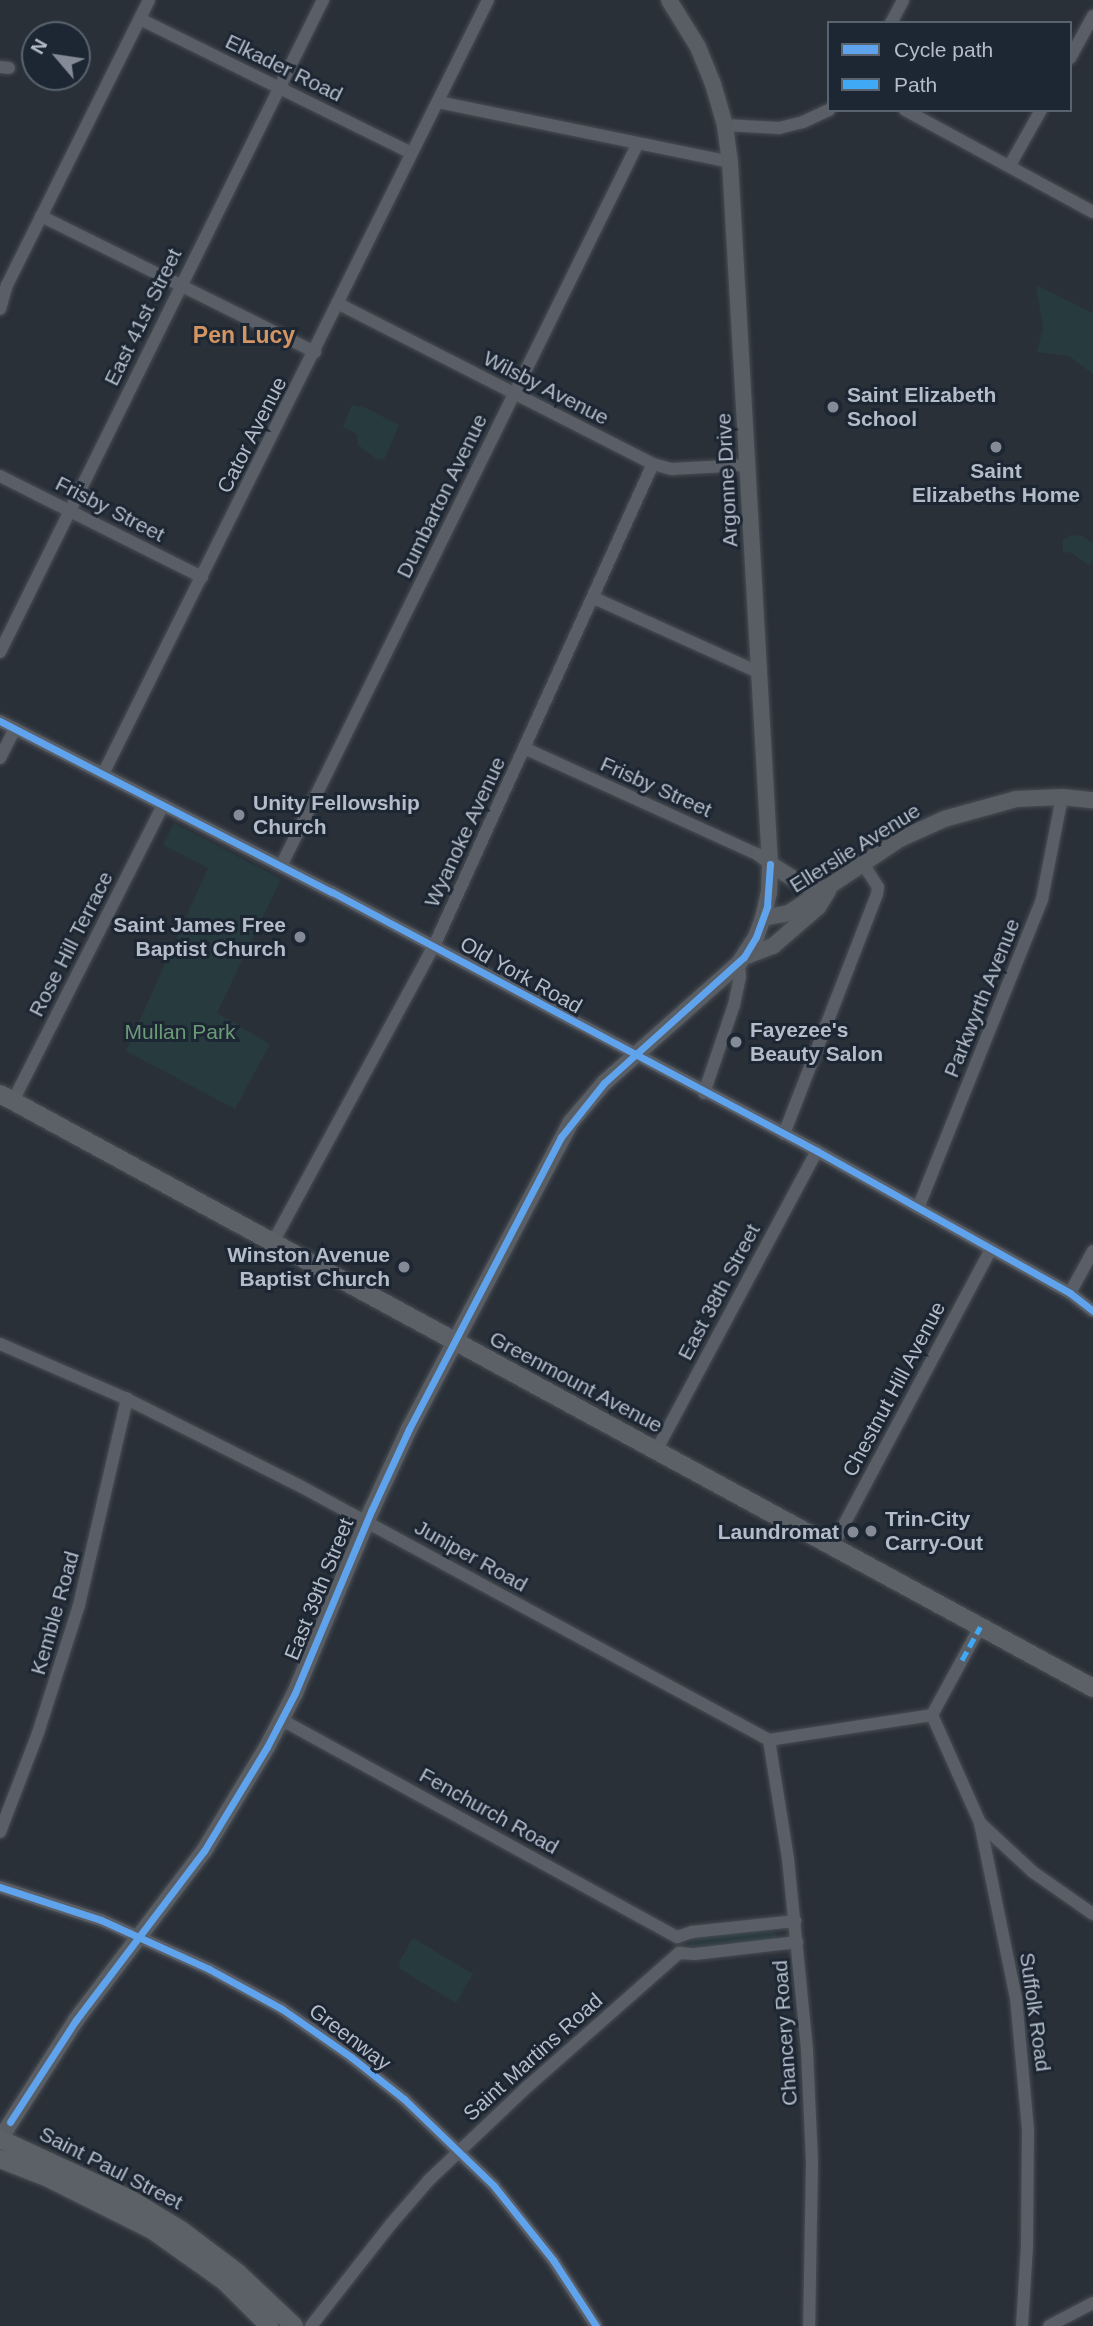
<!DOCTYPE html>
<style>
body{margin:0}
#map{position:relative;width:1093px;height:2326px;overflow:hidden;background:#2a3038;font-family:Helvetica,sans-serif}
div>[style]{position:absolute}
.green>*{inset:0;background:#273a3e}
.roads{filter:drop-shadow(0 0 2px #484c53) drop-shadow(0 0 2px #484c53)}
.street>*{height:12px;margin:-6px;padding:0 6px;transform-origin:6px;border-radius:6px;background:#5a5e66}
.secondary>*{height:16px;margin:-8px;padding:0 8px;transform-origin:8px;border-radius:8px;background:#595d64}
.primary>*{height:18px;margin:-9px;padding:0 9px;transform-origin:9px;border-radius:9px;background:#5c6168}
.quiet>*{height:5px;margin-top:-2.5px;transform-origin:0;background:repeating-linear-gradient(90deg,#3fa9f5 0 10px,transparent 0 15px)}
.cycleway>*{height:7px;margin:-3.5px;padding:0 3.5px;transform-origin:3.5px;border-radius:3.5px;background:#60a3ed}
.dots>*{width:19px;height:19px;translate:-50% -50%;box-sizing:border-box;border:4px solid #1d2633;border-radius:50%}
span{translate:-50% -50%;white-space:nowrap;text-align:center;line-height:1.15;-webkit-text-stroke:6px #1d2633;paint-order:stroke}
.street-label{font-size:21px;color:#b4bcc9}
.poi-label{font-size:21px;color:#b4bcc9;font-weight:700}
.left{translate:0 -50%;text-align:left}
.right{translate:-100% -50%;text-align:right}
.park-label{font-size:21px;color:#6b9a76}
.neighbourhood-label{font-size:23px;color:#d59563;font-weight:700}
.legend{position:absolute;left:827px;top:21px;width:245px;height:91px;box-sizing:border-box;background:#1d2633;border:2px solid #59626f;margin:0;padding:9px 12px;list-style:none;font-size:21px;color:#b4bcc9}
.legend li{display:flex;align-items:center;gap:14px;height:35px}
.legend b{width:35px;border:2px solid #59626f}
.north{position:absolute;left:21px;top:21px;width:70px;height:70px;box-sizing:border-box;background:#1d2633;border:2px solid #59626f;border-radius:50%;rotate:299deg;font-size:19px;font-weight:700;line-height:28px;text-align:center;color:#b4bcc9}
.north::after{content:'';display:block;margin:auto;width:24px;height:32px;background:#848b96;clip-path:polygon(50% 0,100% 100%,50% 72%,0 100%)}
</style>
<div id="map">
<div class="green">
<i style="clip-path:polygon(1036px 285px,1093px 313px,1093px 374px,1069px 356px,1037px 352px,1043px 328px)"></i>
<i style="clip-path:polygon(352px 405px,366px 408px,399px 425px,385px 458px,378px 460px,358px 445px,357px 434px,343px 427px)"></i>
<i style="clip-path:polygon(1072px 535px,1082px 536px,1093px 543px,1093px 558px,1089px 566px,1072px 553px,1063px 552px,1063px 540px)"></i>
<i style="clip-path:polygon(174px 823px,281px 879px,217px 1013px,270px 1044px,235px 1109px,126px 1051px,208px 868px,163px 845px)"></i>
<i style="clip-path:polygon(773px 1928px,777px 1937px,774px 1940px,693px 1948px,690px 1945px,693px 1937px)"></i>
<i style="clip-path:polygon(413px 1938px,473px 1974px,456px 2003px,400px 1969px,399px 1962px)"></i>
</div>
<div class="roads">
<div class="street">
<i style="left:140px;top:19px;width:302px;rotate:26.3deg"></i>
<i style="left:891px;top:23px;width:26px;rotate:-62deg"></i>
<i style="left:1070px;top:58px;width:48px;rotate:-61.3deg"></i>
<i style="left:0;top:67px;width:9px;rotate:6deg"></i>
<i style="left:438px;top:102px;width:298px;rotate:11.6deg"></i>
<i style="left:905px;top:110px;width:214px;rotate:28.5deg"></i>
<i style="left:725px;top:125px;width:54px;rotate:3.2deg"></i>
<i style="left:779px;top:128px;width:25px;rotate:-14deg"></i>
<i style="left:803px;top:122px;width:29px;rotate:-25deg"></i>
<i style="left:1010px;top:165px;width:63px;rotate:-60.6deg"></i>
<i style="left:41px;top:216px;width:306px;rotate:26.4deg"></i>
<i style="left:337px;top:303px;width:355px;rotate:27deg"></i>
<i style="left:653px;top:464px;width:20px;rotate:15deg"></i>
<i style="left:672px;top:469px;width:75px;rotate:-3.1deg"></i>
<i style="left:0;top:309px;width:25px;rotate:-74deg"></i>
<i style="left:7px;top:285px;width:318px;rotate:-63.5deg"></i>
<i style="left:0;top:476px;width:226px;rotate:26.6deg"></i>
<i style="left:594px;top:598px;width:180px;rotate:24.3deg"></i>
<i style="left:0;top:652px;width:728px;rotate:-63.65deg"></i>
<i style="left:0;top:721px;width:373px;rotate:27.3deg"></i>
<i style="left:332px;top:892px;width:550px;rotate:28.1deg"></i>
<i style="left:817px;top:1151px;width:290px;rotate:29.3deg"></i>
<i style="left:1070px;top:1293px;width:29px;rotate:38deg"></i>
<i style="left:524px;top:748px;width:256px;rotate:24.5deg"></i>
<i style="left:757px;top:854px;width:16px;rotate:38deg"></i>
<i style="left:0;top:758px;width:33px;rotate:-63deg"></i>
<i style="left:103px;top:774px;width:864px;rotate:-63.55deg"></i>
<i style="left:281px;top:866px;width:806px;rotate:-63.72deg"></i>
<i style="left:704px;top:1093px;width:93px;rotate:-71.2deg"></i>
<i style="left:734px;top:1005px;width:29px;rotate:-78deg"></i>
<i style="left:740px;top:977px;width:14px;rotate:-94deg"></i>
<i style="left:13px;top:1101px;width:332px;rotate:-63.1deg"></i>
<i style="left:784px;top:1134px;width:257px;rotate:-68.8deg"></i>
<i style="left:877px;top:894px;width:7px;rotate:-82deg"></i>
<i style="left:878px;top:887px;width:27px;rotate:-123deg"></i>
<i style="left:918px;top:1208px;width:333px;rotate:-68.1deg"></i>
<i style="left:1042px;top:899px;width:104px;rotate:-78.9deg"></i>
<i style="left:272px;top:1244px;width:339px;rotate:-61.5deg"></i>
<i style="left:434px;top:946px;width:529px;rotate:-65.57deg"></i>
<i style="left:1070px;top:1293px;width:48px;rotate:-61.3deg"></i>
<i style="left:0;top:1344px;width:138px;rotate:23.4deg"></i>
<i style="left:127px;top:1399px;width:194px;rotate:26.7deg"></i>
<i style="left:300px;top:1486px;width:533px;rotate:28.44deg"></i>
<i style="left:769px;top:1740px;width:165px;rotate:-8.7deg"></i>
<i style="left:656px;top:1451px;width:340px;rotate:-61.8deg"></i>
<i style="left:832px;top:1547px;width:338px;rotate:-61.9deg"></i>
<i style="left:932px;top:1715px;width:118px;rotate:66deg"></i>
<i style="left:980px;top:1823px;width:179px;rotate:78.4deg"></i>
<i style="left:1016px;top:1998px;width:132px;rotate:84.8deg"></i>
<i style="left:1028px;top:2129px;width:117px;rotate:90.5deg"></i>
<i style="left:1027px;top:2246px;width:80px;rotate:93.6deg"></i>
<i style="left:932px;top:1715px;width:100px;rotate:-61.4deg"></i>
<i style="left:282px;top:1720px;width:451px;rotate:28.8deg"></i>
<i style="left:769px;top:1740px;width:121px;rotate:80.9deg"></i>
<i style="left:788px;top:1859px;width:193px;rotate:84.3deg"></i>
<i style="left:807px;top:2051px;width:111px;rotate:87.4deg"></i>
<i style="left:812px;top:2162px;width:164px;rotate:91deg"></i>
<i style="left:980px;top:1823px;width:72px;rotate:42.8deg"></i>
<i style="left:1033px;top:1872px;width:73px;rotate:35deg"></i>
<i style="left:0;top:1832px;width:106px;rotate:-69deg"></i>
<i style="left:38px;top:1733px;width:134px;rotate:-72.2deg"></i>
<i style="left:79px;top:1605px;width:212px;rotate:-76.9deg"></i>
<i style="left:0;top:1887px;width:106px;rotate:18.1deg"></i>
<i style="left:101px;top:1920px;width:119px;rotate:24.4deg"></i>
<i style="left:209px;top:1969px;width:83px;rotate:28.7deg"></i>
<i style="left:282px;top:2009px;width:84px;rotate:34.8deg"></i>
<i style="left:351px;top:2057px;width:68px;rotate:38.4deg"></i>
<i style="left:404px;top:2099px;width:125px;rotate:44deg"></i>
<i style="left:494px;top:2186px;width:95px;rotate:51.4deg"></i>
<i style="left:553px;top:2260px;width:79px;rotate:56.9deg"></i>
<i style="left:677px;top:1937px;width:16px;rotate:-18deg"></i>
<i style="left:692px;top:1932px;width:104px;rotate:-6.1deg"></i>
<i style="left:679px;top:1953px;width:16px;rotate:4deg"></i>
<i style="left:695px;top:1954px;width:103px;rotate:-6.7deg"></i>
<i style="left:311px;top:2326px;width:130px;rotate:-51.9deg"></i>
<i style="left:391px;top:2224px;width:58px;rotate:-49.2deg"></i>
<i style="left:429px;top:2180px;width:135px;rotate:-43.5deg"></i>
<i style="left:527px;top:2087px;width:203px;rotate:-41.4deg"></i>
<i style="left:1049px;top:2326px;width:50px;rotate:-27.6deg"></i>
</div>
<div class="secondary">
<i style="left:770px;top:864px;width:40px;rotate:32deg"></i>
<i style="left:804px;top:885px;width:25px;rotate:9deg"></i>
<i style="left:763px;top:918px;width:26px;rotate:-11deg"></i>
<i style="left:789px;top:913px;width:133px;rotate:-33.7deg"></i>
<i style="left:900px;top:839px;width:48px;rotate:-24.4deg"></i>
<i style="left:944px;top:819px;width:75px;rotate:-15.5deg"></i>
<i style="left:1016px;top:799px;width:46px;rotate:-2.5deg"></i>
<i style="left:1062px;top:797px;width:31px;rotate:6deg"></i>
<i style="left:744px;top:957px;width:31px;rotate:-21deg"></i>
<i style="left:773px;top:946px;width:60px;rotate:-40.9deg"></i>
<i style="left:818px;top:907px;width:19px;rotate:-58deg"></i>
<i style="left:0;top:2139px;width:141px;rotate:-57.4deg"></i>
<i style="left:76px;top:2020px;width:212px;rotate:-52.9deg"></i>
<i style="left:204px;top:1851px;width:122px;rotate:-58.8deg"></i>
<i style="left:267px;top:1747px;width:61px;rotate:-62.6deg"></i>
<i style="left:295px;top:1693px;width:199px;rotate:-67.3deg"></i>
<i style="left:372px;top:1509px;width:88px;rotate:-65.2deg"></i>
<i style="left:409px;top:1429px;width:347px;rotate:-62.2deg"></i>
<i style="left:571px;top:1122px;width:51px;rotate:-49.8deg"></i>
<i style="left:604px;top:1083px;width:181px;rotate:-41.6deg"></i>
<i style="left:739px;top:963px;width:31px;rotate:-57deg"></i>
<i style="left:756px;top:937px;width:20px;rotate:-70deg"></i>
<i style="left:763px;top:918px;width:26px;rotate:-77deg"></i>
<i style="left:769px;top:893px;width:29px;rotate:-88deg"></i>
<i style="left:770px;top:864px;width:703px;rotate:-93.26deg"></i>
<i style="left:730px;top:162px;width:37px;rotate:-98deg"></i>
<i style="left:725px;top:125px;width:43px;rotate:-106.3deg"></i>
<i style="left:713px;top:84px;width:40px;rotate:-112deg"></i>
<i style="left:698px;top:47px;width:55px;rotate:-121.7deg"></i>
</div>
<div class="primary">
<i style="left:0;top:1094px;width:1244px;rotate:28.52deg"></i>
<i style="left:0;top:2139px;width:143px;rotate:24.8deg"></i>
<i style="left:130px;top:2199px;width:60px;rotate:31.3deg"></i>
<i style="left:181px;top:2230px;width:71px;rotate:37deg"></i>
<i style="left:238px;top:2273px;width:77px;rotate:43.4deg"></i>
<i style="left:0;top:2159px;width:49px;rotate:21.4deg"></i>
<i style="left:46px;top:2177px;width:119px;rotate:26.6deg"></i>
<i style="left:152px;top:2230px;width:88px;rotate:35.3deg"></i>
<i style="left:224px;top:2281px;width:64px;rotate:45deg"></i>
</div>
</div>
<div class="quiet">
<i style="left:962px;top:1660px;width:38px;rotate:-61deg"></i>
</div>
<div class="cycleway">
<i style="left:0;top:721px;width:373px;rotate:27.3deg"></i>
<i style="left:332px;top:892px;width:550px;rotate:28.1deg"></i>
<i style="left:817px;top:1151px;width:290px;rotate:29.3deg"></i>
<i style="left:1070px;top:1293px;width:29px;rotate:38deg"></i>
<i style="left:0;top:1887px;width:106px;rotate:18.1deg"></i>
<i style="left:101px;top:1920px;width:119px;rotate:24.4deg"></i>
<i style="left:209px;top:1969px;width:83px;rotate:28.7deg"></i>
<i style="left:282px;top:2009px;width:84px;rotate:34.8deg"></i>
<i style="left:351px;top:2057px;width:68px;rotate:38.4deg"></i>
<i style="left:404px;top:2099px;width:125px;rotate:44deg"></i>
<i style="left:494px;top:2186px;width:95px;rotate:51.4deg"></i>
<i style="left:553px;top:2260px;width:79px;rotate:56.9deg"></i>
<i style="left:10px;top:2122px;width:121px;rotate:-57.1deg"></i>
<i style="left:76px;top:2020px;width:212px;rotate:-52.9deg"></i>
<i style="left:204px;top:1851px;width:122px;rotate:-58.8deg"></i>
<i style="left:267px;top:1747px;width:61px;rotate:-62.6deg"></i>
<i style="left:295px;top:1693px;width:199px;rotate:-67.3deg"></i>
<i style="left:372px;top:1509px;width:88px;rotate:-65.2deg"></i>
<i style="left:409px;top:1429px;width:329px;rotate:-62.5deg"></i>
<i style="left:561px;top:1137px;width:69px;rotate:-51.5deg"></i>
<i style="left:604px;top:1083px;width:188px;rotate:-42deg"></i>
<i style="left:744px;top:957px;width:23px;rotate:-59deg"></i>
<i style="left:756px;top:937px;width:33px;rotate:-70deg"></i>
<i style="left:767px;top:906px;width:42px;rotate:-85.9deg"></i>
</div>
<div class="dots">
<i style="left:833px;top:407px;background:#848b96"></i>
<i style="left:996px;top:447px;background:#848b96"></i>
<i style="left:239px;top:815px;background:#848b96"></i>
<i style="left:300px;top:937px;background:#848b96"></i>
<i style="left:736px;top:1042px;background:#848b96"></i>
<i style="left:404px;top:1267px;background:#848b96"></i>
<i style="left:871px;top:1531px;background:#848b96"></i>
<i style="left:853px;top:1532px;background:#848b96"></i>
</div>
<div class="street-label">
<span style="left:284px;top:68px;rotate:26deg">Elkader Road</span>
<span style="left:143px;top:317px;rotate:-64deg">East 41st Street</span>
<span style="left:546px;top:388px;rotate:27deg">Wilsby Avenue</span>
<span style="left:252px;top:435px;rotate:-63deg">Cator Avenue</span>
<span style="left:727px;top:480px;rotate:-93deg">Argonne Drive</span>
<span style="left:442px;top:496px;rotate:-64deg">Dumbarton Avenue</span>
<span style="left:110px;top:509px;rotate:27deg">Frisby Street</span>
<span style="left:656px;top:787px;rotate:24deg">Frisby Street</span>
<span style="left:465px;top:832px;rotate:-65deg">Wyanoke Avenue</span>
<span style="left:855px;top:848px;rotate:-32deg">Ellerslie Avenue</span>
<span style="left:71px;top:944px;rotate:-63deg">Rose Hill Terrace</span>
<span style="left:521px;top:975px;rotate:29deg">Old York Road</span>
<span style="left:982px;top:998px;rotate:-68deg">Parkwyrth Avenue</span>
<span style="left:719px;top:1292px;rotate:-62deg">East 38th Street</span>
<span style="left:576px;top:1382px;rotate:28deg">Greenmount Avenue</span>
<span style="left:894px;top:1389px;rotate:-62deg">Chestnut Hill Avenue</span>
<span style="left:471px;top:1556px;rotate:29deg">Juniper Road</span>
<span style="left:319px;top:1589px;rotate:-68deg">East 39th Street</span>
<span style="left:55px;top:1613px;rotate:-74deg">Kemble Road</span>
<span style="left:489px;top:1811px;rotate:29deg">Fenchurch Road</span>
<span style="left:1035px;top:2012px;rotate:82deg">Suffolk Road</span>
<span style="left:785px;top:2033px;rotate:-94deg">Chancery Road</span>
<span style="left:350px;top:2037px;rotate:37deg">Greenway</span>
<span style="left:533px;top:2057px;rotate:-42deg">Saint Martins Road</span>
<span style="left:111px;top:2168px;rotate:27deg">Saint Paul Street</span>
</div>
<div class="poi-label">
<span class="left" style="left:847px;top:407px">Saint Elizabeth<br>School</span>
<span style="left:996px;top:483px">Saint<br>Elizabeths Home</span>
<span class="left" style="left:253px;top:815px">Unity Fellowship<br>Church</span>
<span class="right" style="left:286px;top:937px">Saint James Free<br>Baptist Church</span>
<span class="left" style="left:750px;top:1042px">Fayezee's<br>Beauty Salon</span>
<span class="right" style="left:390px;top:1267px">Winston Avenue<br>Baptist Church</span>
<span class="left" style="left:885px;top:1531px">Trin-City<br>Carry-Out</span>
<span class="right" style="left:839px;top:1532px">Laundromat</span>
</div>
<div class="park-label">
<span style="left:180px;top:1032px">Mullan Park</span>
</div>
<div class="neighbourhood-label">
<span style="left:244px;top:335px">Pen Lucy</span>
</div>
<ul class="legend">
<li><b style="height:9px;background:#60a3ed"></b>Cycle path</li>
<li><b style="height:9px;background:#3fa9f5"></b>Path</li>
</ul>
<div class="north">N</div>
</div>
